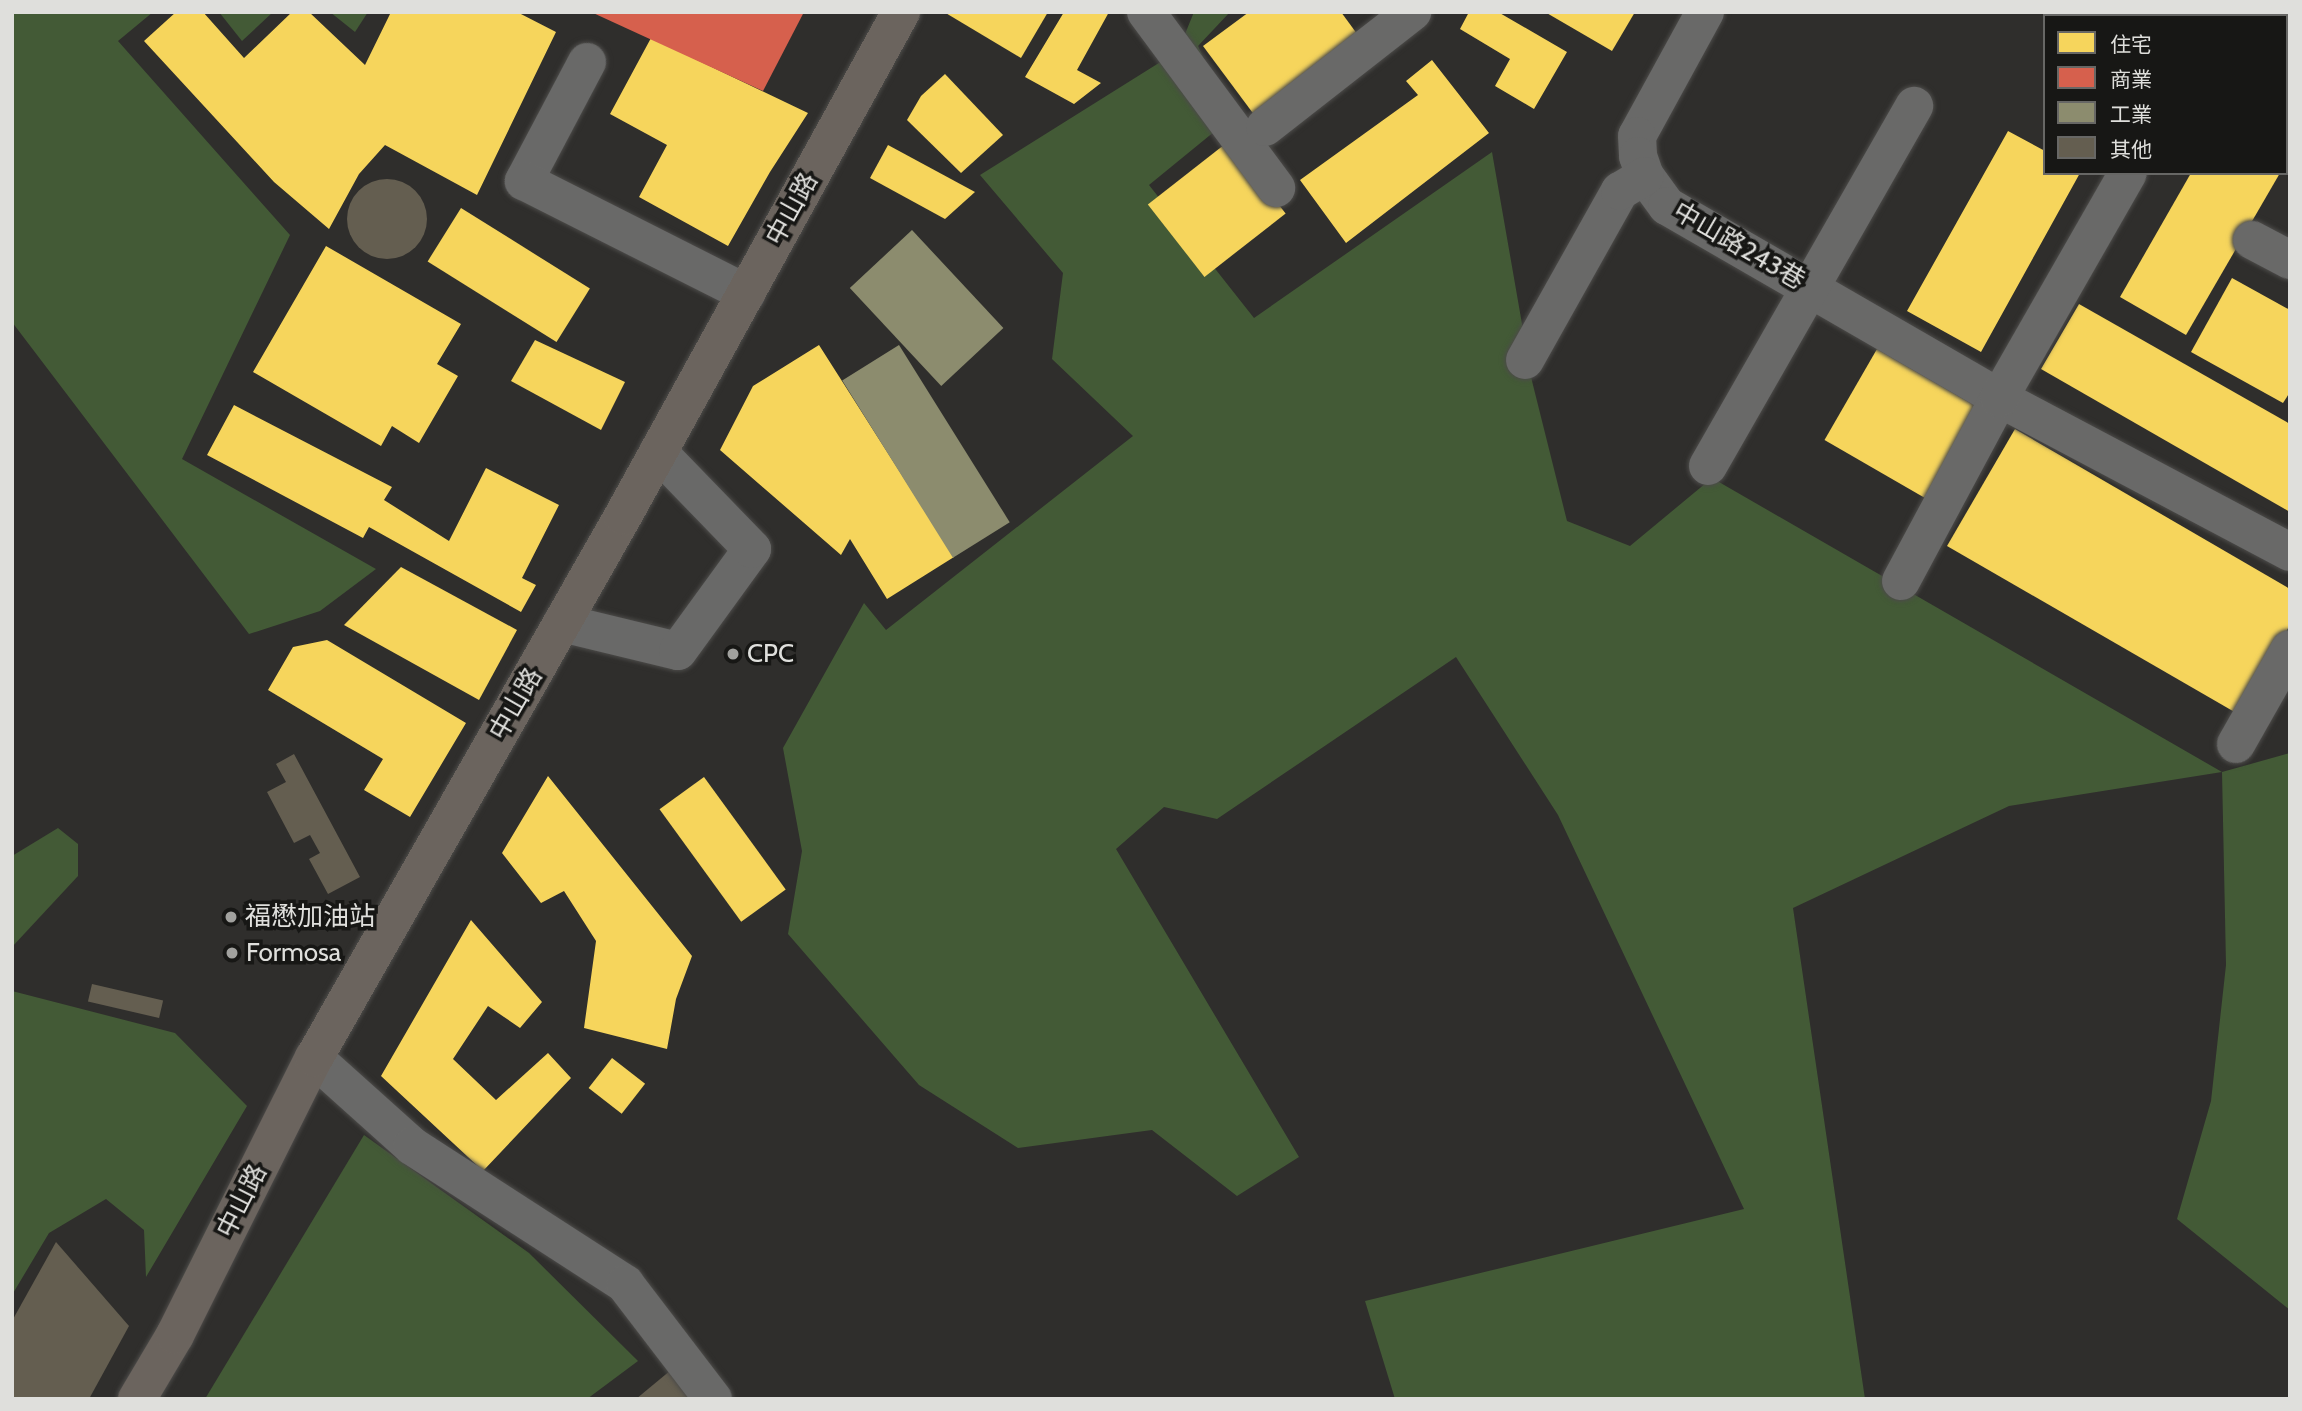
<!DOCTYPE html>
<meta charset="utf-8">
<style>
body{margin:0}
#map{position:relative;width:2302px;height:1411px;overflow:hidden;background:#2f2e2c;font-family:Cabin,"Noto Sans TC",sans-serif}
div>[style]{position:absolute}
.green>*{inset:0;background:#435a36}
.homes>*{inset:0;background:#f6d55c;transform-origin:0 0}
.shops>*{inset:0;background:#d6604d}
.industry>*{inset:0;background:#8c8c6e;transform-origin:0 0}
.building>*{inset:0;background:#645e50;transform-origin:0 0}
.round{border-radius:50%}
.roads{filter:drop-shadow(0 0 2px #4c4b49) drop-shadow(0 0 2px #4c4b49)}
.minor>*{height:38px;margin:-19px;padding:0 19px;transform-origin:19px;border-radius:19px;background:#696968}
.major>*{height:38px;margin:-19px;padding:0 19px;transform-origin:19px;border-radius:19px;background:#6b645e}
.dots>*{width:19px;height:19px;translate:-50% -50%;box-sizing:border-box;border:4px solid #171715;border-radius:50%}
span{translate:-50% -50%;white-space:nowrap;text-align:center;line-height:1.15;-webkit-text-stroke:7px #171715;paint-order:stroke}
.street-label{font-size:26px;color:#dfdfdc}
.poi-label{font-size:26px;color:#dfdfdc}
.left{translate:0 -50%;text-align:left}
.frame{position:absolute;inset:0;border:14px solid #dfdfdc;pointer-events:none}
.legend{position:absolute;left:2043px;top:14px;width:245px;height:161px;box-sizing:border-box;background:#171715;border:2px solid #676765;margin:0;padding:9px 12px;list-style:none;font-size:21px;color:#dfdfdc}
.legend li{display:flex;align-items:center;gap:14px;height:35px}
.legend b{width:35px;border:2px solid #676765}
</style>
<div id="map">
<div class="green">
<i style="clip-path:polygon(12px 12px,153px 12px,118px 41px,290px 235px,182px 459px,376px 569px,320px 611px,249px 634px,12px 322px)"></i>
<i style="clip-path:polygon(219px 12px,273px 12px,242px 41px)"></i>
<i style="clip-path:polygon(330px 12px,368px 12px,355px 32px)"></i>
<i style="clip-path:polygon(1194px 12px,1230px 12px,1198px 46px,1231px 118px,1149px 185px,1254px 318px,1492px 152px,1532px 381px,1567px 521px,1630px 546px,1712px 478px,2222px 772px,2290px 753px,2290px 1310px,2177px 1219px,2211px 1101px,2226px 965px,2222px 772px,2009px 806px,1793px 908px,1865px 1399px,1395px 1399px,1365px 1301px,1744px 1209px,1558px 815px,1456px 657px,1217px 819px,1164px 807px,1116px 849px,1299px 1157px,1237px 1196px,1152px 1130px,1018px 1148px,919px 1085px,788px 934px,802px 851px,783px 748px,864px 603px,886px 630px,1133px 436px,1052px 359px,1063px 273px,980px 175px,1178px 51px)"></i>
<i style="clip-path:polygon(58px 828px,78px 844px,78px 876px,12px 947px,12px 856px)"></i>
<i style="clip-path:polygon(12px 991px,175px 1033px,247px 1106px,146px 1277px,144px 1230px,106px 1199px,49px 1233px,12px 1295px)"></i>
<i style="clip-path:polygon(364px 1135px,529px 1253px,638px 1361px,587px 1399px,205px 1399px)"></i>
</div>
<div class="homes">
<i style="clip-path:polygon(176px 12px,203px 12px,244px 58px,292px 12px,309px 12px,365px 65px,391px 12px,517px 12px,556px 32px,477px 195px,385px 145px,359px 174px,329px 229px,274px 182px,144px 41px)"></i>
<i style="clip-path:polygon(944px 12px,1048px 12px,1021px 58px)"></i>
<i style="clip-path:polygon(1064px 12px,1109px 12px,1077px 70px,1101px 83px,1074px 104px,1025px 77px)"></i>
<i style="clip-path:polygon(1249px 12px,1341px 12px,1363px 42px,1258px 120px,1203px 46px)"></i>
<i style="clip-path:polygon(1469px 12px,1498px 12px,1567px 52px,1534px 109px,1495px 86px,1510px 59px,1460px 29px)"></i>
<i style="clip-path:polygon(1545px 12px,1635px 12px,1612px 51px)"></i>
<i style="clip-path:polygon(651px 38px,808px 113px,770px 172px,728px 246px,639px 197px,667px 145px,610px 114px)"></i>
<i style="clip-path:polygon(1432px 60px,1489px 133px,1346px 243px,1300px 180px,1418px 95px,1406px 81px)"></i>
<i style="clip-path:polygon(945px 74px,1003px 135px,961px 173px,907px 120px,921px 96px)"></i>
<i style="clip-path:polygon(2008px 131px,2045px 151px,2045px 173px,2080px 173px,1981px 352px,1907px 311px)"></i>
<i style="left:1229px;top:141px;width:92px;height:103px;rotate:52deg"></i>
<i style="clip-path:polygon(888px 145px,975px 192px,945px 219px,870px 178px)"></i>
<i style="clip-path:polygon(2191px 173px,2280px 173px,2186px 335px,2120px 297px)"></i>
<i style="left:461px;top:208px;width:152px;height:63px;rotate:32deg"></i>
<i style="clip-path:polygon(326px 246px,461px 324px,437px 364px,458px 376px,419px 443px,392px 426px,381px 446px,253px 372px)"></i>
<i style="clip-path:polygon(2232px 278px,2290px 310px,2290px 392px,2283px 403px,2191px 352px)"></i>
<i style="clip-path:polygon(2079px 304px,2290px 424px,2290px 512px,2041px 369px)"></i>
<i style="clip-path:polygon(535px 340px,625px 382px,601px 430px,511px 381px)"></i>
<i style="clip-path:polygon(819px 345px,954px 557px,887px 599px,850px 539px,841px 555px,720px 450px,753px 386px)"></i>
<i style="left:1877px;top:349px;width:123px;height:105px;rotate:30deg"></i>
<i style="clip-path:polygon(234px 405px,392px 487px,384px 500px,449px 541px,486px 468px,559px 505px,522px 578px,536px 585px,521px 612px,369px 527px,363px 538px,207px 455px)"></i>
<i style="clip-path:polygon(2015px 429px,2290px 589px,2290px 625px,2238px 714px,1947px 546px)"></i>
<i style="clip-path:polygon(401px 567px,517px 630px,479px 700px,344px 625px)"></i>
<i style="clip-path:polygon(327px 640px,466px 723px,410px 817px,364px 790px,383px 759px,268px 690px,293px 647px)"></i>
<i style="clip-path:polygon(548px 776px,692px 956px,676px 999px,667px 1049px,584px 1028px,596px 941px,564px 891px,541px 903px,502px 853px)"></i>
<i style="left:704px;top:777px;width:139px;height:55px;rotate:54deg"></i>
<i style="clip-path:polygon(471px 920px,542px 1002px,520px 1028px,488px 1006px,453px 1059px,496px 1100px,548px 1053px,571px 1078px,483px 1171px,381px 1076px)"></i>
<i style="left:612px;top:1058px;width:42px;height:38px;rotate:38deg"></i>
</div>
<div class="shops">
<i style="clip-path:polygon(591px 12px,804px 12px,763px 91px)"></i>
</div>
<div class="industry">
<i style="left:912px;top:230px;width:134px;height:85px;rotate:47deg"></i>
<i style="left:899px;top:345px;width:209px;height:67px;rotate:58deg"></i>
</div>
<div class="building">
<i class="round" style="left:347px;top:179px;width:80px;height:80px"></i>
<i style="clip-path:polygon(294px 754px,360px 877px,328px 894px,309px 859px,320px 853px,310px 835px,294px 843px,267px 792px,286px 782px,276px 764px)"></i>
<i style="left:92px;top:984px;width:73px;height:18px;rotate:13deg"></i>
<i style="clip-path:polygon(56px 1242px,129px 1326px,89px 1399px,12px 1399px,12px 1321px)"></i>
<i style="clip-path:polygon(671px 1370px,694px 1399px,636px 1399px)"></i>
</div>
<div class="roads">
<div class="minor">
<i style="left:1146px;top:12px;width:219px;rotate:53.5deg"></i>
<i style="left:1705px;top:12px;width:141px;rotate:118.7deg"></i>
<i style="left:1637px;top:136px;width:20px;rotate:87deg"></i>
<i style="left:1638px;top:156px;width:21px;rotate:71deg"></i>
<i style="left:1645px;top:176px;width:37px;rotate:54deg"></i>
<i style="left:1667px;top:206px;width:384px;rotate:30deg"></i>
<i style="left:1999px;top:398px;width:329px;rotate:27.9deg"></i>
<i style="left:2084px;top:12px;width:7px;rotate:34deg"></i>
<i style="left:2228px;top:16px;width:4px;rotate:-63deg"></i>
<i style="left:587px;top:62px;width:135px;rotate:117.9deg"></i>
<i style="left:524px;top:181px;width:249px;rotate:26.8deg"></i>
<i style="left:1265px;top:127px;width:187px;rotate:-38deg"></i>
<i style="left:2252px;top:240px;width:43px;rotate:27.8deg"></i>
<i style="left:1525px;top:360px;width:194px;rotate:-60.7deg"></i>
<i style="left:1620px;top:191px;width:29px;rotate:-31deg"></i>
<i style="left:1708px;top:466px;width:415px;rotate:-60.2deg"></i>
<i style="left:1901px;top:581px;width:208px;rotate:-61.8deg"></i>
<i style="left:1999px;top:398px;width:259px;rotate:-60.2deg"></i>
<i style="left:562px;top:623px;width:119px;rotate:13.6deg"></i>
<i style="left:678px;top:651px;width:126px;rotate:-54deg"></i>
<i style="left:752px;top:549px;width:135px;rotate:-134.1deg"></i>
<i style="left:2236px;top:744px;width:109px;rotate:-60.4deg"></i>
<i style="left:314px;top:1058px;width:132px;rotate:41.9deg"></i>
<i style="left:412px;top:1146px;width:254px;rotate:32.9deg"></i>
<i style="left:625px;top:1284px;width:145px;rotate:52.6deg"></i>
</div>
<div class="major">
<i style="left:137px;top:1399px;width:74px;rotate:-59.3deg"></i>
<i style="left:175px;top:1335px;width:310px;rotate:-63.4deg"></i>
<i style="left:314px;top:1058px;width:624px;rotate:-60.31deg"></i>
<i style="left:623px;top:516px;width:576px;rotate:-61.12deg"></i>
</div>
</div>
<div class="dots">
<i style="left:733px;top:654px;background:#a1a19e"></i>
<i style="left:231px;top:917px;background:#a1a19e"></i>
<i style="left:232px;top:953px;background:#a1a19e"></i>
</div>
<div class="street-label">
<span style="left:792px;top:209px;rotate:-61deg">中山路</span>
<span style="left:1739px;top:246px;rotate:30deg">中山路243巷</span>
<span style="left:516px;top:704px;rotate:-60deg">中山路</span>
<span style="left:242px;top:1201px;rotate:-63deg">中山路</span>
</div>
<div class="poi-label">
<span class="left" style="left:747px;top:654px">CPC</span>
<span class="left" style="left:245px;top:917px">福懋加油站</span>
<span class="left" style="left:246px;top:953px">Formosa</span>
</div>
<div class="frame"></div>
<ul class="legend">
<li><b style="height:19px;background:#f6d55c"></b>住宅</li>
<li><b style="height:19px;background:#d6604d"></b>商業</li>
<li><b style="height:19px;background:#8c8c6e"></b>工業</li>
<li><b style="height:19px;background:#645e50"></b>其他</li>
</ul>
</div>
